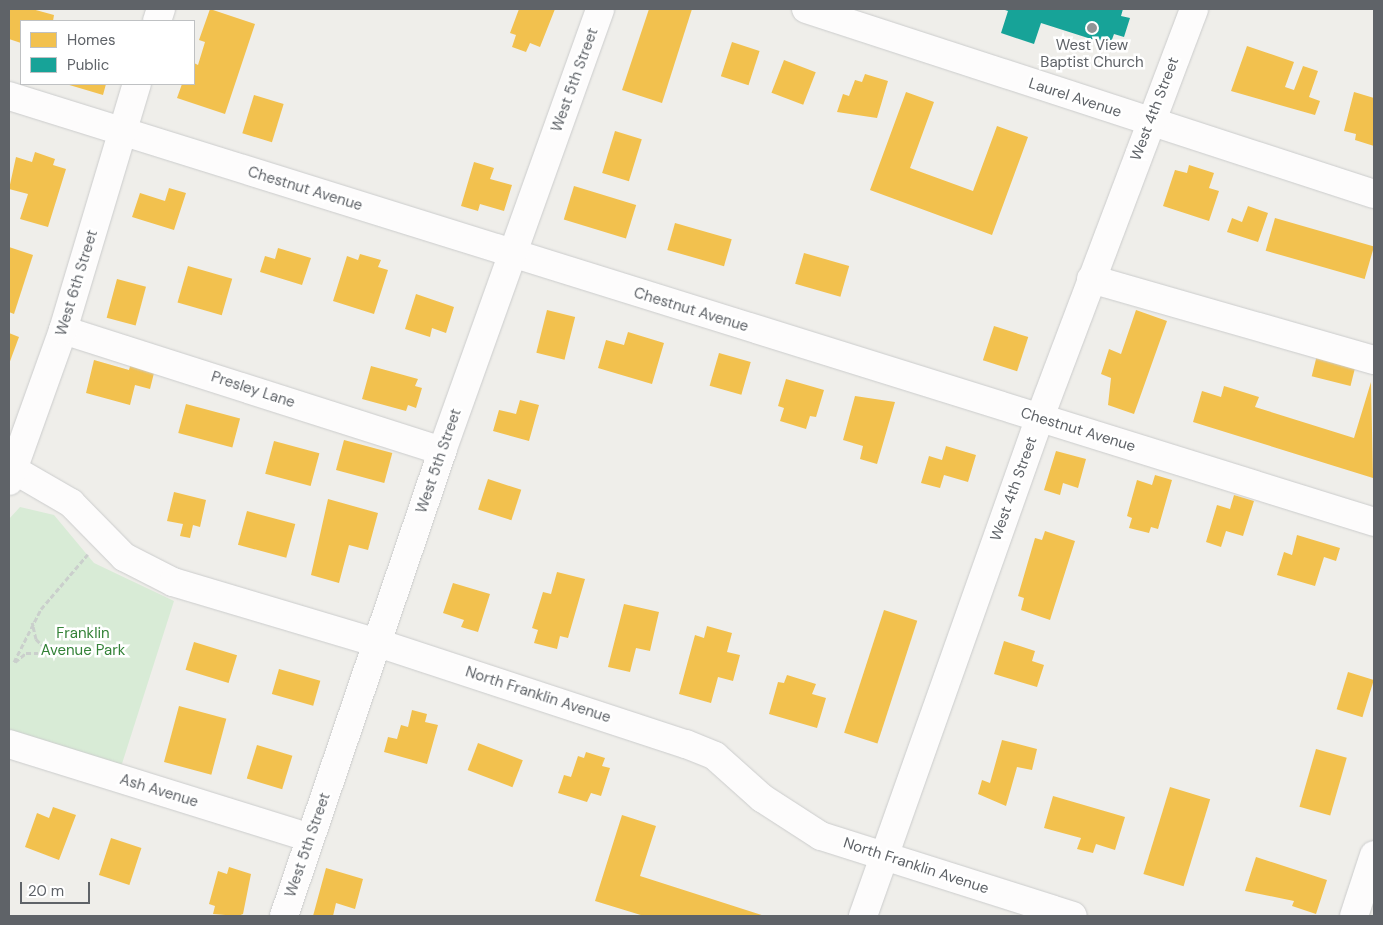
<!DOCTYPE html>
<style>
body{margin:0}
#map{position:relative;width:1383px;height:925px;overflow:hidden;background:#efeeea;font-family:"DM Sans",sans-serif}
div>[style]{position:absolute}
.green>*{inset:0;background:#d8ebd6}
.homes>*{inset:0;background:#f2c14e;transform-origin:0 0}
.public>*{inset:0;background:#17a398}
.path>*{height:3px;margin-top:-1.5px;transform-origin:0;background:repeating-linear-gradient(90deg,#cacfcc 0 5px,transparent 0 7.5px)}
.roads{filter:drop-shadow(0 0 1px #cbcccc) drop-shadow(0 0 1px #cbcccc)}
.minor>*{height:28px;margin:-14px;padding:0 14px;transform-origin:14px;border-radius:14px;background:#fdfcfc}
.dots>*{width:14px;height:14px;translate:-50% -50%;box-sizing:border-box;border:2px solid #fff;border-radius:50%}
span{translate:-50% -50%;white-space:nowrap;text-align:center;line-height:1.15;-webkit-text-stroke:5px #fff;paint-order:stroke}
.poi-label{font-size:15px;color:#5f6368}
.street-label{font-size:15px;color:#5f6368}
.park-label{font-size:15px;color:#348238}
.frame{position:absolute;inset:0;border:10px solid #5f6368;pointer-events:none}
.legend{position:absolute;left:20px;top:20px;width:175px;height:65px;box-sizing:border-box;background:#fff;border:1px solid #bfc1c3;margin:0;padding:6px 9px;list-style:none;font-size:15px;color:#5f6368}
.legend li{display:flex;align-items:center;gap:10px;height:25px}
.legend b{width:25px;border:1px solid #bfc1c3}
.scale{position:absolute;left:20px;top:882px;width:70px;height:22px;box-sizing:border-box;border:2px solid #5f6368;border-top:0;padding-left:6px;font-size:15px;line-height:18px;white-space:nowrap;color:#5f6368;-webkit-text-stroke:4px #fff;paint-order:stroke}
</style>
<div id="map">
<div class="green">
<i style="clip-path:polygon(20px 507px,54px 515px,94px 563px,174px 601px,120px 770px,9px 735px,9px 519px)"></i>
</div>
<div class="homes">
<i style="clip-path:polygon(9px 9px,32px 9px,54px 15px,53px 21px,21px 21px,21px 43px,9px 39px)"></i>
<i style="clip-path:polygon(210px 9px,255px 24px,225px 114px,177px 98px,182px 84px,194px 84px,194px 63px,198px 65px,205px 42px,199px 40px)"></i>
<i style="clip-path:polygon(519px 9px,555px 9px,540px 47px,530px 43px,526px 52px,512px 47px,516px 35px,510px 33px)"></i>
<i style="clip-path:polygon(649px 9px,692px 9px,662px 103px,622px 90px)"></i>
<i style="left:732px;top:42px;width:29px;height:36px;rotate:18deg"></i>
<i style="clip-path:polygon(1247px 46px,1294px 62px,1285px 87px,1294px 90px,1303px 66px,1318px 71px,1309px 97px,1320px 101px,1315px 115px,1231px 91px)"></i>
<i style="left:784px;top:60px;width:34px;height:35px;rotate:21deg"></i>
<i style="clip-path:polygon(865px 74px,888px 81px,877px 118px,837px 112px,843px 94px,849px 96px,855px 80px,862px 82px)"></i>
<i style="clip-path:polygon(66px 84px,106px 84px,103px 95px)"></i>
<i style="clip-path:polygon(906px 92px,934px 102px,910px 168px,973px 191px,997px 126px,1028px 137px,992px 235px,870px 190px)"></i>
<i style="clip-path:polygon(1354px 92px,1374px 98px,1374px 146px,1355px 140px,1356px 134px,1344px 131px)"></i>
<i style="left:254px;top:95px;width:31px;height:40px;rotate:17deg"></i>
<i style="left:615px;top:131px;width:28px;height:44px;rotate:17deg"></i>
<i style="clip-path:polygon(35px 152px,55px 159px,53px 165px,66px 169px,48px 227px,20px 219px,28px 194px,9px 189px,16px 157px,32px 162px)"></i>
<i style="clip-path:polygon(474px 162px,494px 168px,490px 179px,512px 185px,504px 211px,480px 204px,478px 211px,461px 206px)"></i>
<i style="clip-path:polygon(1189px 165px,1214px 173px,1209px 188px,1219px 191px,1209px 221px,1163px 206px,1175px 170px,1187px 173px)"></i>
<i style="left:574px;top:186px;width:65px;height:35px;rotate:17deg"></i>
<i style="clip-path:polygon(169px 188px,186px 193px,174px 230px,132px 217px,140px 193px,165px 201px)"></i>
<i style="clip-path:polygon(1248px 206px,1268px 213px,1258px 242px,1227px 232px,1232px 218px,1242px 222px)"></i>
<i style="left:1275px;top:218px;width:103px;height:34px;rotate:16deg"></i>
<i style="left:675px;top:223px;width:59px;height:28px;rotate:16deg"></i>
<i style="clip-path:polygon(9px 247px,33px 255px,14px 314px,9px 312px)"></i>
<i style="clip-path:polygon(278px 248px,311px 258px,302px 285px,260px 272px,265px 256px,275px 259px)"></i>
<i style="left:804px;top:253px;width:47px;height:32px;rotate:16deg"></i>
<i style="clip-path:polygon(360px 254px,381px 260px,378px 267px,388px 270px,374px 314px,333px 301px,347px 256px,358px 260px)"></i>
<i style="left:188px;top:266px;width:46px;height:38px;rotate:16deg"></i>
<i style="left:117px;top:279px;width:30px;height:40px;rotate:15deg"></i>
<i style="clip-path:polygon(416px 294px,454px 307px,446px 333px,432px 328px,430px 337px,405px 329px)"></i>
<i style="left:547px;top:310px;width:29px;height:44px;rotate:14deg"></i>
<i style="clip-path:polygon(1136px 310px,1167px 321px,1134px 414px,1108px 405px,1111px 378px,1101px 374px,1109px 349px,1121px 354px)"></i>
<i style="left:994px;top:326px;width:36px;height:36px;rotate:18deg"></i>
<i style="clip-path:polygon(628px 332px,664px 343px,652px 384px,598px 368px,606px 340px,624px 345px)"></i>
<i style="clip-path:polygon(9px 333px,19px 337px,9px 364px)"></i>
<i style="left:719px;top:353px;width:33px;height:34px;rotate:16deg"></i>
<i style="left:1317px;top:355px;width:40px;height:22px;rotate:14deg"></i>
<i style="clip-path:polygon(94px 360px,129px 370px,131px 363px,155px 369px,150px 389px,135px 385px,130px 405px,86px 393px)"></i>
<i style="clip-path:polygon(371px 366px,418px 379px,415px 386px,422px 388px,416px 408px,408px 405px,406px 411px,362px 399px)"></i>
<i style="clip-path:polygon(786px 379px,824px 390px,816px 417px,810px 416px,806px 429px,780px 421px,784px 408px,778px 406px)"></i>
<i style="clip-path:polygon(1371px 382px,1373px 478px,1193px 422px,1202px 391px,1221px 397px,1224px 386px,1259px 397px,1255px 407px,1354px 438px)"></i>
<i style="clip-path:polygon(855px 396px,895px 402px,877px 464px,860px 459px,863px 446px,843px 440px)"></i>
<i style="clip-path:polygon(520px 400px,539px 405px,529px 441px,493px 431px,499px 410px,516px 414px)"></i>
<i style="left:186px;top:404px;width:56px;height:30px;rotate:15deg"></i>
<i style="left:344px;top:440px;width:50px;height:31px;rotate:15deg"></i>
<i style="left:274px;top:441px;width:47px;height:34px;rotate:15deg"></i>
<i style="clip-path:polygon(946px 446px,976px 455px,968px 482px,944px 475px,940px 488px,921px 483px,929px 456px,942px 460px)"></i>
<i style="clip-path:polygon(1056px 451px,1086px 459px,1078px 488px,1063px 483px,1060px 495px,1044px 490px)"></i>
<i style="clip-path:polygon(1155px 475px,1172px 480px,1158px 529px,1151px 527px,1149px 533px,1129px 528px,1132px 518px,1127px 516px,1137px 480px,1152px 485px)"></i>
<i style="left:488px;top:479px;width:35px;height:32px;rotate:18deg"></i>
<i style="clip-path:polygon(174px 492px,206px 500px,200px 527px,193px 525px,190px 538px,180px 536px,183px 524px,167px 521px)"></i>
<i style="clip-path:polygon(1234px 495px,1254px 501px,1243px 536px,1226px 531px,1221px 547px,1206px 542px,1217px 505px,1230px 509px)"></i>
<i style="clip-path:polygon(328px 499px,378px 513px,368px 550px,349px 545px,339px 583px,311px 575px)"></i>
<i style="left:247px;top:511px;width:50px;height:35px;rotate:15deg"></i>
<i style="clip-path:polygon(1045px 531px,1075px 541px,1050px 620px,1021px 610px,1024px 598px,1018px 596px,1035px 538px,1042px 540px)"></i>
<i style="clip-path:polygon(1297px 535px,1340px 548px,1336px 561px,1324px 557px,1315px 586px,1277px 575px,1284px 552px,1292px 555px)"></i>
<i style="clip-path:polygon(557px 572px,585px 579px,568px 638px,560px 636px,557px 649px,534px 643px,538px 630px,532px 628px,543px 592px,551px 594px)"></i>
<i style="clip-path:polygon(453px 583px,490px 594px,478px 632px,461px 627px,464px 620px,443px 613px)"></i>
<i style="clip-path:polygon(624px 604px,659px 612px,650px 651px,636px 648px,630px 672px,608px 667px)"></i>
<i style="left:884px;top:610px;width:35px;height:129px;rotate:18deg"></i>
<i style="clip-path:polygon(707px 626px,732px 633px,727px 652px,740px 655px,733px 681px,718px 677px,711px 703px,679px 694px,695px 635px,704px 638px)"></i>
<i style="clip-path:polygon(1004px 641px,1035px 651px,1032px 661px,1044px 665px,1037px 687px,994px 674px)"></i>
<i style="left:194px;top:642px;width:45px;height:29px;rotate:17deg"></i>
<i style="left:279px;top:669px;width:43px;height:26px;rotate:16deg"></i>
<i style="left:1348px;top:672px;width:27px;height:39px;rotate:17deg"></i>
<i style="clip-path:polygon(787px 675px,816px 684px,812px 694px,826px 698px,817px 728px,769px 714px,778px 682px,784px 683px)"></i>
<i style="left:179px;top:706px;width:49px;height:58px;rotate:15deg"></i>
<i style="clip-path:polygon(412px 710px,427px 714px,425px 722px,438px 725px,427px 764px,384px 752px,388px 737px,397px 739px,401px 725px,408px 727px)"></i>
<i style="clip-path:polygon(1002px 740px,1037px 749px,1032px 770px,1017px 767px,1006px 806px,978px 794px,982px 780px,990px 783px)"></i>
<i style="left:478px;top:743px;width:48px;height:29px;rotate:21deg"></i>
<i style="left:257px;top:745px;width:37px;height:35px;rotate:17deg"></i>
<i style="left:1316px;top:749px;width:32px;height:60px;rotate:16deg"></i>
<i style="clip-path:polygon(586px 752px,605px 758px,602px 766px,610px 768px,601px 796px,591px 793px,587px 802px,558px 793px,564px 775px,571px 777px,578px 756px,584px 758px)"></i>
<i style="left:1170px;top:787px;width:42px;height:91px;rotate:17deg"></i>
<i style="clip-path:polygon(1053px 796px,1125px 817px,1115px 850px,1096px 844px,1093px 853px,1077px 849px,1081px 838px,1044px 828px)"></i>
<i style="clip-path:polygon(53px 807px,76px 815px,59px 860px,25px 847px,37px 813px,49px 818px)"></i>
<i style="clip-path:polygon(622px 815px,656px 826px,640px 876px,765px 916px,644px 916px,595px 901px)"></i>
<i style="left:111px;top:838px;width:32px;height:39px;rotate:18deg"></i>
<i style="clip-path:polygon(1256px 857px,1327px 880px,1316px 914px,1292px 906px,1294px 901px,1245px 891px)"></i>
<i style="clip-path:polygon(229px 867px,251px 874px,243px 914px,238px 916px,213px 914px,215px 906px,209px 904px,218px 871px,227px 874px)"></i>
<i style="clip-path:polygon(326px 868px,363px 879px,355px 909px,336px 903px,333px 916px,313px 916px)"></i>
</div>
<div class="public">
<i style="clip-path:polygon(1002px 9px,1123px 9px,1121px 16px,1130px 18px,1124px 37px,1114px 34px,1110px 45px,1041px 23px,1034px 44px,1001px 33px,1008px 11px)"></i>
</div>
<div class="path">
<i style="left:14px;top:662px;width:59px;rotate:-63deg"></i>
<i style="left:41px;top:609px;width:72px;rotate:-49.5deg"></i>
<i style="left:15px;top:662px;width:14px;rotate:-39deg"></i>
<i style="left:26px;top:653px;width:24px"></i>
<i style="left:50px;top:653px;width:20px;rotate:-135deg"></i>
<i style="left:36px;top:639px;width:17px;rotate:-103deg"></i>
</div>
<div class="roads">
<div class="minor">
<i style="left:806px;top:9px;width:597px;rotate:18.04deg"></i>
<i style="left:157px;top:21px;width:13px;rotate:-72deg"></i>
<i style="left:9px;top:96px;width:1430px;rotate:17.33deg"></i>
<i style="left:1091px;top:279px;width:294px;rotate:16deg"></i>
<i style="left:63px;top:330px;width:398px;rotate:17.7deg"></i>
<i style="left:9px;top:467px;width:72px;rotate:30.1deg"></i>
<i style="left:71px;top:503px;width:76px;rotate:45.5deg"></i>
<i style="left:124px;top:557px;width:55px;rotate:27deg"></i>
<i style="left:173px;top:582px;width:214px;rotate:16.6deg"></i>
<i style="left:378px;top:643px;width:324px;rotate:18.2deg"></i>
<i style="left:686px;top:744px;width:31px;rotate:22deg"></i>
<i style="left:715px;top:756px;width:63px;rotate:41.8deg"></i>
<i style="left:762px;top:798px;width:70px;rotate:32.8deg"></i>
<i style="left:821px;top:836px;width:264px;rotate:17.6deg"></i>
<i style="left:9px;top:481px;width:160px;rotate:-70.3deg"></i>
<i style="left:63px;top:330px;width:257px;rotate:-73.3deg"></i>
<i style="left:9px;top:744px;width:315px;rotate:17.3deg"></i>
<i style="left:284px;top:916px;width:491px;rotate:-71.2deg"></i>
<i style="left:442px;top:451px;width:469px;rotate:-70.3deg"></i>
<i style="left:863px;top:916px;width:529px;rotate:-70.47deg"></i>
<i style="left:1040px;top:417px;width:436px;rotate:-69.3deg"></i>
<i style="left:1354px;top:916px;width:64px;rotate:-71.8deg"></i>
</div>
</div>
<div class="dots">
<i style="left:1092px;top:28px;background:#919496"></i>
</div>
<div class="poi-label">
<span style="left:1092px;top:54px">West View<br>Baptist Church</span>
</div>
<div class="street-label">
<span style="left:575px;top:80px;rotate:-70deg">West 5th Street</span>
<span style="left:1075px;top:98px;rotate:18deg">Laurel Avenue</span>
<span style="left:1155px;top:109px;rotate:-69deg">West 4th Street</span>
<span style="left:305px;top:189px;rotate:17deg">Chestnut Avenue</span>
<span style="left:77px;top:283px;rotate:-73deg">West 6th Street</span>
<span style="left:691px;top:310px;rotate:17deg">Chestnut Avenue</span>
<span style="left:253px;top:390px;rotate:18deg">Presley Lane</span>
<span style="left:1078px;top:430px;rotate:17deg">Chestnut Avenue</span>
<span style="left:439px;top:461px;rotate:-71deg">West 5th Street</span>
<span style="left:1014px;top:489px;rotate:-70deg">West 4th Street</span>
<span style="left:538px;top:695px;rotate:18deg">North Franklin Avenue</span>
<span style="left:159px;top:791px;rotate:17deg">Ash Avenue</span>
<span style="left:308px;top:845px;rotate:-71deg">West 5th Street</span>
<span style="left:916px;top:866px;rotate:18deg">North Franklin Avenue</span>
</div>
<div class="park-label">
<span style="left:83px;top:642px">Franklin<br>Avenue Park</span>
</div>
<div class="frame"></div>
<ul class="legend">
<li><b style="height:14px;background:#f2c14e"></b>Homes</li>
<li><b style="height:14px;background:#17a398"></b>Public</li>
</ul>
<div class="scale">20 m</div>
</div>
